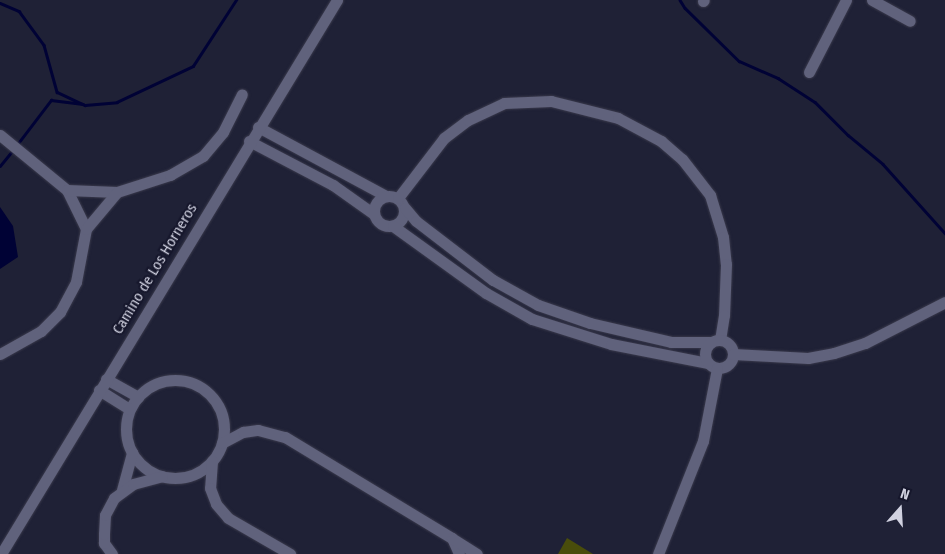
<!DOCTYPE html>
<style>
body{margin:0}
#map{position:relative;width:945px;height:554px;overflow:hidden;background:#1f2136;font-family:"Fira Sans Condensed",sans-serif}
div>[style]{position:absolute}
.green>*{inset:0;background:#494d0b}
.water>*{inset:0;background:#000235}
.stream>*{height:2.5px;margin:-1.25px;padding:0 1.25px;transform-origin:1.25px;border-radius:1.25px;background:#000235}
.roads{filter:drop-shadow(0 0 1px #3a3a4c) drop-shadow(0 0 1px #3a3a4c)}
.minor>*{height:11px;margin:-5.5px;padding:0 5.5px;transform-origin:5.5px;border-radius:5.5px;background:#60627c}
.minor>.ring{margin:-5.5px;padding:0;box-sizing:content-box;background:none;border:11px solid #60627c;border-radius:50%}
span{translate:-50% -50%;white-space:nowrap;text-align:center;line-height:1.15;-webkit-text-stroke:4.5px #16172c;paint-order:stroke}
.street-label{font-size:15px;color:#d0d1e0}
.north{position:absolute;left:875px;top:484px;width:50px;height:50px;-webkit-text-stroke:4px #16172c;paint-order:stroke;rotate:19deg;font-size:14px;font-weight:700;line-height:20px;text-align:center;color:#d0d1e0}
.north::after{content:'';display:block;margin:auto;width:18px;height:22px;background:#d0d1e0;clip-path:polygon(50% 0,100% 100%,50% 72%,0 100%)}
</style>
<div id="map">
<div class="green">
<i style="clip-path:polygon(567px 538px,593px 554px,558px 554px)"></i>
</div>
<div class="water">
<i style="clip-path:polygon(0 207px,13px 226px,18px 257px,0 269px)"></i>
</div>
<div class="stream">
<i style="left:680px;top:0;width:9px;rotate:58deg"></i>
<i style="left:685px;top:8px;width:76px;rotate:44.5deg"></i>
<i style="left:739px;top:61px;width:43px;rotate:23.6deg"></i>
<i style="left:778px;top:78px;width:44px;rotate:33deg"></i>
<i style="left:815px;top:102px;width:47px;rotate:45deg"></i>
<i style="left:848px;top:135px;width:45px;rotate:39.6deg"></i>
<i style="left:883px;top:164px;width:93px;rotate:48.1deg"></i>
<i style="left:0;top:3px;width:21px;rotate:23deg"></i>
<i style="left:19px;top:11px;width:42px;rotate:53.7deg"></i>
<i style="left:44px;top:45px;width:49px;rotate:74.5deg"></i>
<i style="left:57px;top:92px;width:31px;rotate:25deg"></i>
<i style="left:85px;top:105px;width:32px;rotate:-5deg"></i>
<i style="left:117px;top:102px;width:84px;rotate:-25.3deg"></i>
<i style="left:193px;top:66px;width:79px;rotate:-56.9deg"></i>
<i style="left:16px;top:146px;width:58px;rotate:-52.7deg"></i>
<i style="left:51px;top:100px;width:32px;rotate:7deg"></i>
<i style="left:0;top:166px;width:21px;rotate:-51deg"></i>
</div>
<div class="roads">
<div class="minor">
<i style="left:872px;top:0;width:43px;rotate:28.9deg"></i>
<i style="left:703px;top:1px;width:1px;rotate:-45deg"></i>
<i style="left:809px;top:72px;width:81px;rotate:-62.8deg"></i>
<i style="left:258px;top:127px;width:145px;rotate:28.3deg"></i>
<i style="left:0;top:135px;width:87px;rotate:39.4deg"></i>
<i style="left:67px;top:190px;width:43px;rotate:64deg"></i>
<i style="left:86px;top:229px;width:54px;rotate:100.7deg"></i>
<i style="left:76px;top:282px;width:34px;rotate:118deg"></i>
<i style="left:60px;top:312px;width:27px;rotate:135deg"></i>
<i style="left:41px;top:331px;width:47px;rotate:150.7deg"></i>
<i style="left:249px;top:141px;width:95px;rotate:27.6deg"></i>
<i style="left:333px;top:185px;width:50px;rotate:35.3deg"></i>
<i style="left:67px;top:190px;width:50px;rotate:2.3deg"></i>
<i style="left:117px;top:192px;width:56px;rotate:-17.8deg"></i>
<i style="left:170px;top:175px;width:38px;rotate:-30deg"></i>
<i style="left:203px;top:156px;width:31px;rotate:-50deg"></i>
<i style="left:223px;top:132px;width:42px;rotate:-63.4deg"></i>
<i class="ring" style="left:374px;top:196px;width:19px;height:19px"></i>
<i style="left:398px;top:198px;width:76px;rotate:-52.5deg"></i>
<i style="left:444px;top:138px;width:30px;rotate:-37deg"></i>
<i style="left:468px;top:120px;width:40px;rotate:-25deg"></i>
<i style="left:504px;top:103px;width:47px;rotate:-2.4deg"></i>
<i style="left:551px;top:101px;width:69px;rotate:14.2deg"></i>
<i style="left:618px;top:118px;width:49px;rotate:28.1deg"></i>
<i style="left:661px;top:141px;width:28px;rotate:41deg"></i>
<i style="left:682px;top:159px;width:46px;rotate:52.1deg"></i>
<i style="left:710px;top:195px;width:44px;rotate:72.8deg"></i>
<i style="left:723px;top:237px;width:27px;rotate:84deg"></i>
<i style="left:726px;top:264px;width:51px;rotate:92.2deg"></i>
<i style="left:724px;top:315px;width:24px;rotate:99deg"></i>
<i style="left:405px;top:208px;width:17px;rotate:50deg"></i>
<i style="left:416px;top:221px;width:97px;rotate:37.5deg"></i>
<i style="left:493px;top:280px;width:51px;rotate:29.1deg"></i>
<i style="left:538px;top:305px;width:55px;rotate:19.1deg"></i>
<i style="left:590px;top:323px;width:83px;rotate:13.2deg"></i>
<i style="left:671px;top:342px;width:40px"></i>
<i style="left:393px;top:226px;width:115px;rotate:35.8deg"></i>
<i style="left:486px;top:293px;width:53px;rotate:29.5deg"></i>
<i style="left:532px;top:319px;width:83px;rotate:17.6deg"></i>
<i style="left:611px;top:344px;width:99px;rotate:11.1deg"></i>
<i style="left:86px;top:229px;width:48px;rotate:-50deg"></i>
<i class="ring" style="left:705px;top:340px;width:17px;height:17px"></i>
<i style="left:733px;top:354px;width:75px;rotate:3.1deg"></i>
<i style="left:808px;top:358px;width:26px;rotate:-11deg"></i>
<i style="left:834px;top:353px;width:33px;rotate:-18deg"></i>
<i style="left:865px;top:343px;width:90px;rotate:-27.1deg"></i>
<i style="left:106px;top:379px;width:37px;rotate:29deg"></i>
<i class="ring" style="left:126px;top:380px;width:87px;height:87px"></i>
<i style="left:99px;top:390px;width:36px;rotate:32deg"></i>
<i style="left:222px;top:443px;width:24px;rotate:-28deg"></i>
<i style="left:243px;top:432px;width:15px;rotate:-8deg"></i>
<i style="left:258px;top:430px;width:28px;rotate:15deg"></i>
<i style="left:285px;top:437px;width:195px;rotate:31.2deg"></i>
<i style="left:452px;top:538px;width:17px;rotate:66deg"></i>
<i style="left:212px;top:461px;width:27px;rotate:94deg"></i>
<i style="left:210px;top:488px;width:17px;rotate:69deg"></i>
<i style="left:216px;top:504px;width:18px;rotate:49deg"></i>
<i style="left:228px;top:518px;width:72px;rotate:30.1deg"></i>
<i style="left:122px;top:490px;width:39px;rotate:-75deg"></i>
<i style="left:453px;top:539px;width:28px;rotate:32deg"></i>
<i style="left:1px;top:554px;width:648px;rotate:-58.76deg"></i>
<i style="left:112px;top:554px;width:14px;rotate:-126deg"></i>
<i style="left:104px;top:543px;width:9px;rotate:-90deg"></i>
<i style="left:104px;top:534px;width:19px;rotate:-87deg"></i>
<i style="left:105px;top:515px;width:19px;rotate:-62deg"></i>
<i style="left:114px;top:498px;width:24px;rotate:-36deg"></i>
<i style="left:133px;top:484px;width:30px;rotate:-15deg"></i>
<i style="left:658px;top:554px;width:122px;rotate:-68.3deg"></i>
<i style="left:703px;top:441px;width:74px;rotate:-79.1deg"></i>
</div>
</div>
<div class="street-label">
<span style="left:155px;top:269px;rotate:-59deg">Camino de Los Horneros</span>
</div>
<div class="north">N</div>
</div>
